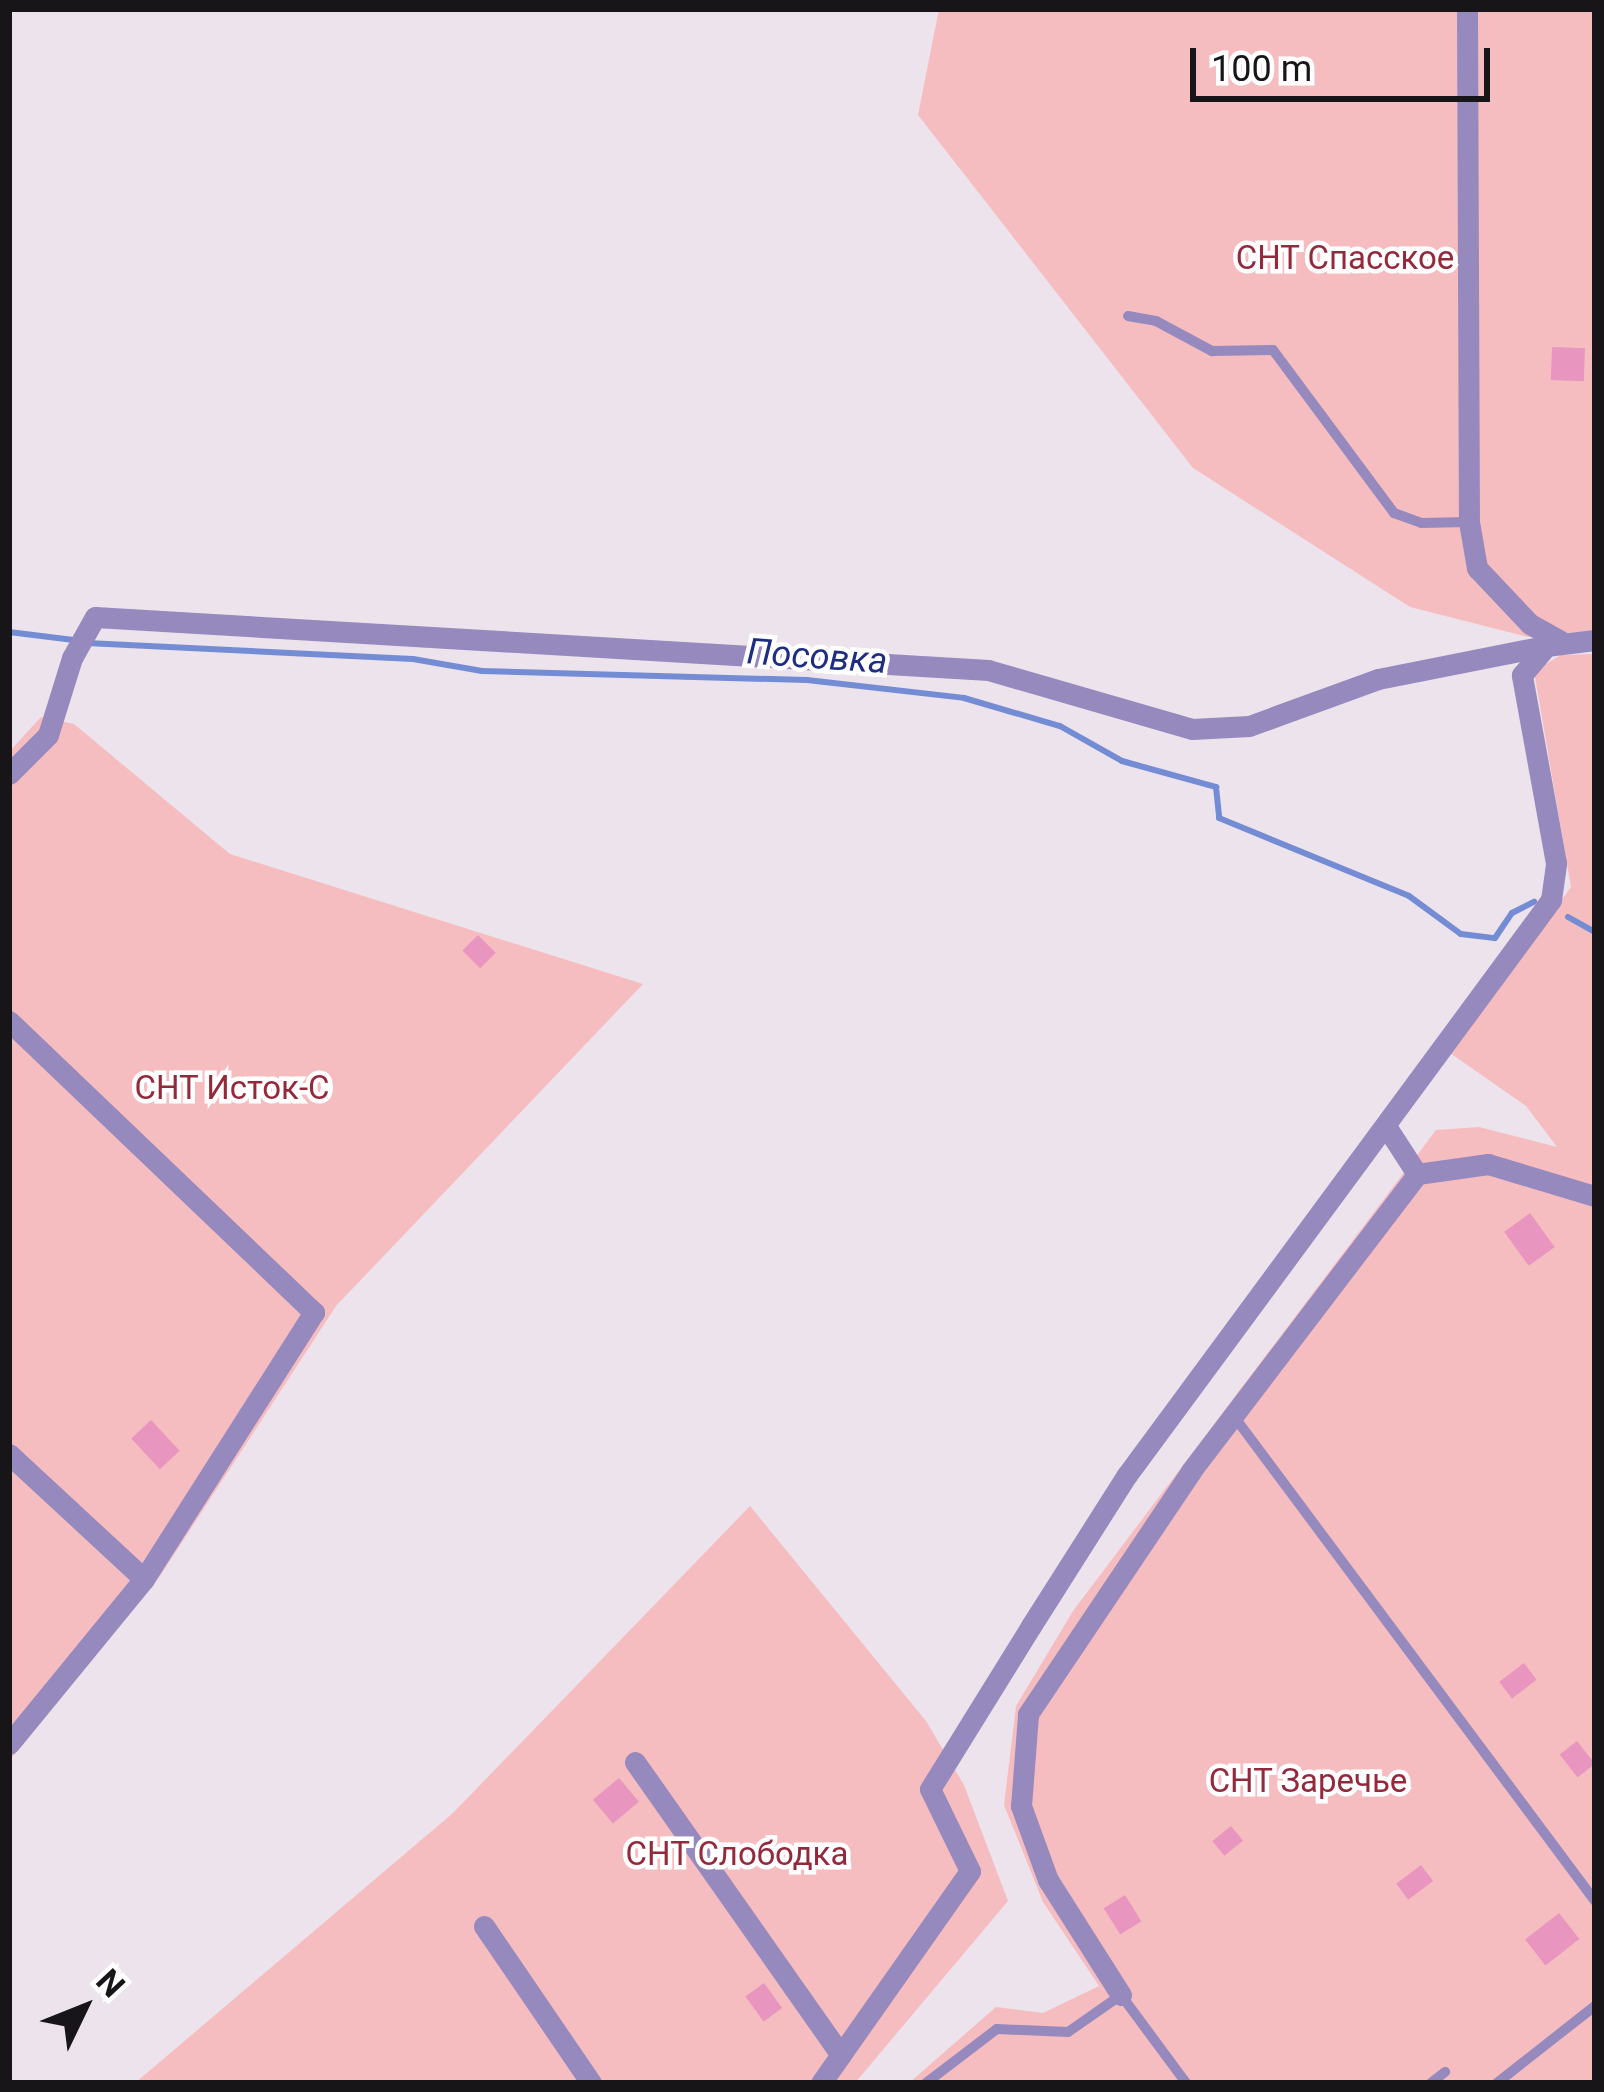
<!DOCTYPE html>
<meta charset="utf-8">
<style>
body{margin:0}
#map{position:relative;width:1604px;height:2092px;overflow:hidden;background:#ece3ed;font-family:Roboto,sans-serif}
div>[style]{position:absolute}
.green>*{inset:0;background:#f6bdc0}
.stream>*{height:6px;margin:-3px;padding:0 3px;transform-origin:3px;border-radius:3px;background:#748cd4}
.building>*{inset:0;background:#e895bf;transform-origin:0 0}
.lane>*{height:10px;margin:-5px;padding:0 5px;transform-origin:5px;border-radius:5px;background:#9689bd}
.street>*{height:21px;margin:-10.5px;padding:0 10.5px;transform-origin:10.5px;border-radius:10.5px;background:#9689bd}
span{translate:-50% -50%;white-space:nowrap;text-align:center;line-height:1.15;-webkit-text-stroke:9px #fff;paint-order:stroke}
.park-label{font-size:33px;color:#95293c}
.water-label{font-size:36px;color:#1d2d81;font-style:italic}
.frame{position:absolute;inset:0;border:12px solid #181518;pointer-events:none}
.north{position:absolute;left:24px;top:1948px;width:120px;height:120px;-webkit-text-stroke:9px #fff;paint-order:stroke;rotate:47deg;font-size:33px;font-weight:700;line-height:48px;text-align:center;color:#181518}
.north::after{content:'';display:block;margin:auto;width:42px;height:54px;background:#181518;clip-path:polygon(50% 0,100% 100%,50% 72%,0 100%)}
.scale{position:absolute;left:1190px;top:48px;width:300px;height:54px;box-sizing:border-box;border:6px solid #181518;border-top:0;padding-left:15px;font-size:36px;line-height:42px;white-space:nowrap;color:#181518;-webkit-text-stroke:9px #fff;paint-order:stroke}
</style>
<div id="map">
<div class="green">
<i style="clip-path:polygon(939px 9px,1595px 9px,1595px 633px,1528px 637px,1410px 607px,1193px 468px,918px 115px)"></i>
<i style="clip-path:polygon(1595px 654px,1595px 2083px,909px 2083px,996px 2007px,1043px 2013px,1099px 1986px,1043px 1902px,1004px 1805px,1016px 1706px,1073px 1611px,1436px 1130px,1479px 1127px,1557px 1147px,1526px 1106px,1450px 1053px,1571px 887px,1534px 671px,1561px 655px)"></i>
<i style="clip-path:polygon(41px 717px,74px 724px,230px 854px,643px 984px,336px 1306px,158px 1579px,9px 1761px,9px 752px)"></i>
<i style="clip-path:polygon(750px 1506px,926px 1721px,964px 1785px,1008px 1901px,855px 2083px,135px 2083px,453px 1813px)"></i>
</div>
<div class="stream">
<i style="left:9px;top:632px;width:65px;rotate:7deg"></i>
<i style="left:87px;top:643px;width:326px;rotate:2.8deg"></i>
<i style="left:413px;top:659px;width:70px;rotate:9.9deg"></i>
<i style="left:482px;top:671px;width:325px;rotate:1.6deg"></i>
<i style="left:807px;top:680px;width:158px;rotate:6.5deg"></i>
<i style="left:964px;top:698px;width:100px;rotate:16.3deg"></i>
<i style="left:1060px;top:726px;width:71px;rotate:29.4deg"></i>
<i style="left:1122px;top:761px;width:98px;rotate:15.5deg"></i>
<i style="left:1216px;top:787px;width:31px;rotate:84deg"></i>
<i style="left:1219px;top:818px;width:205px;rotate:22.3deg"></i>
<i style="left:1409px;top:896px;width:64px;rotate:36.2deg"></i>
<i style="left:1461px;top:934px;width:34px;rotate:7deg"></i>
<i style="left:1495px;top:938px;width:30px;rotate:-56deg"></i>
<i style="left:1512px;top:913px;width:25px;rotate:-27deg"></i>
<i style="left:1568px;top:917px;width:31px;rotate:29deg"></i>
</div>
<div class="building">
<i style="left:1552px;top:347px;width:33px;height:33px;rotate:2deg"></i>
<i style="left:478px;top:935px;width:25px;height:22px;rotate:45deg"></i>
<i style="left:1530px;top:1213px;width:42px;height:32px;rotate:54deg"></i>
<i style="left:151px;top:1420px;width:42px;height:27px;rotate:47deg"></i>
<i style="left:1524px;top:1663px;width:21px;height:31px;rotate:53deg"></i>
<i style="left:1577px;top:1741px;width:29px;height:22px;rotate:52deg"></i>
<i style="left:619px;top:1778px;width:31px;height:34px;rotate:50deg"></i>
<i style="left:1231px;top:1826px;width:19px;height:24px;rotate:51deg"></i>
<i style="left:1421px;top:1865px;width:20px;height:31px;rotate:53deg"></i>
<i style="left:1125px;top:1895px;width:31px;height:25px;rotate:58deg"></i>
<i style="left:1559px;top:1913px;width:33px;height:43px;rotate:52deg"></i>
<i style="left:764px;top:1983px;width:31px;height:23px;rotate:54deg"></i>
</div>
<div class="lane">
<i style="left:1128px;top:316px;width:28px;rotate:10deg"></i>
<i style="left:1156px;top:321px;width:64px;rotate:28.2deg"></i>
<i style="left:1212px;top:351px;width:61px;rotate:-0.9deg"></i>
<i style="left:1273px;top:350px;width:203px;rotate:53.4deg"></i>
<i style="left:1394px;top:513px;width:29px;rotate:20deg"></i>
<i style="left:1421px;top:523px;width:47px;rotate:-1.2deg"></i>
<i style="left:1236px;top:1419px;width:601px;rotate:53.32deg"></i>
<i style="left:926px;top:2083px;width:89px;rotate:-37.3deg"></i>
<i style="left:997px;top:2029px;width:71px;rotate:2.4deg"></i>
<i style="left:1068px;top:2032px;width:65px;rotate:-34.9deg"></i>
<i style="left:1121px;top:1995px;width:109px;rotate:53.5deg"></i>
<i style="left:1431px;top:2083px;width:18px;rotate:-38deg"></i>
<i style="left:1497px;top:2083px;width:125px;rotate:-38.2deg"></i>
</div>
<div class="street">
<i style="left:1467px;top:9px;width:513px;rotate:89.78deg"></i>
<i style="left:1469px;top:522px;width:47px;rotate:80.1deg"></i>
<i style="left:1477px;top:568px;width:77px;rotate:46.6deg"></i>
<i style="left:1530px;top:624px;width:35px;rotate:29deg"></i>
<i style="left:9px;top:774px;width:55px;rotate:-45deg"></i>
<i style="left:48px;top:735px;width:81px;rotate:-72.7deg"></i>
<i style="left:72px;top:658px;width:47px;rotate:-60.7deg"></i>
<i style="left:95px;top:617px;width:895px;rotate:3.4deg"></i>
<i style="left:988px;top:670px;width:212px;rotate:16.1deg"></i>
<i style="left:1192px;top:729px;width:57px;rotate:-3deg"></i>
<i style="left:1249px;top:726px;width:137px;rotate:-20deg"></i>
<i style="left:1378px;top:679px;width:170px;rotate:-11.2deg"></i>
<i style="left:9px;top:1021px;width:422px;rotate:43.7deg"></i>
<i style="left:314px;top:1312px;width:317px;rotate:122.5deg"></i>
<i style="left:144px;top:1579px;width:213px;rotate:129.3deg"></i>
<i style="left:1417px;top:1174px;width:72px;rotate:-8deg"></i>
<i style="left:1488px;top:1164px;width:112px;rotate:16.7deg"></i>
<i style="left:9px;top:1454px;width:184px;rotate:42.8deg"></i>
<i style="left:635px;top:1762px;width:358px;rotate:54.9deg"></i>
<i style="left:484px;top:1926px;width:190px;rotate:55.7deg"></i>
<i style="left:1121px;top:1995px;width:136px;rotate:-122.4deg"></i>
<i style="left:1048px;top:1880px;width:79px;rotate:-110deg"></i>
<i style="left:1021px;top:1806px;width:92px;rotate:-85.6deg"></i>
<i style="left:1028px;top:1714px;width:293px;rotate:-56.1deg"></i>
<i style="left:1191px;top:1471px;width:373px;rotate:-52.7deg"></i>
<i style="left:1417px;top:1174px;width:57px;rotate:-122.9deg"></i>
<i style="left:821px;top:2083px;width:259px;rotate:-54.9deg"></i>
<i style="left:970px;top:1871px;width:91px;rotate:-116deg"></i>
<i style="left:930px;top:1789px;width:192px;rotate:-58.2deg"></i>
<i style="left:1031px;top:1626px;width:179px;rotate:-57.6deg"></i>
<i style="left:1127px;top:1475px;width:714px;rotate:-53.6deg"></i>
<i style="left:1551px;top:900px;width:37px;rotate:-82deg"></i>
<i style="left:1556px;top:863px;width:191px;rotate:-100.3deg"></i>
<i style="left:1522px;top:675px;width:38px;rotate:-50deg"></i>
<i style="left:1546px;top:646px;width:49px;rotate:-7deg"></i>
</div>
<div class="park-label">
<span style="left:1345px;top:258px">СНТ Спасское</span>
<span style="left:232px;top:1088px">СНТ Исток-С</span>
<span style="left:1308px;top:1781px">СНТ Заречье</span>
<span style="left:737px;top:1854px">СНТ Слободка</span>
</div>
<div class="water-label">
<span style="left:817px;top:657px;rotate:4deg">Посовка</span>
</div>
<div class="frame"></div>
<div class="north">N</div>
<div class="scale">100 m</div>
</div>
